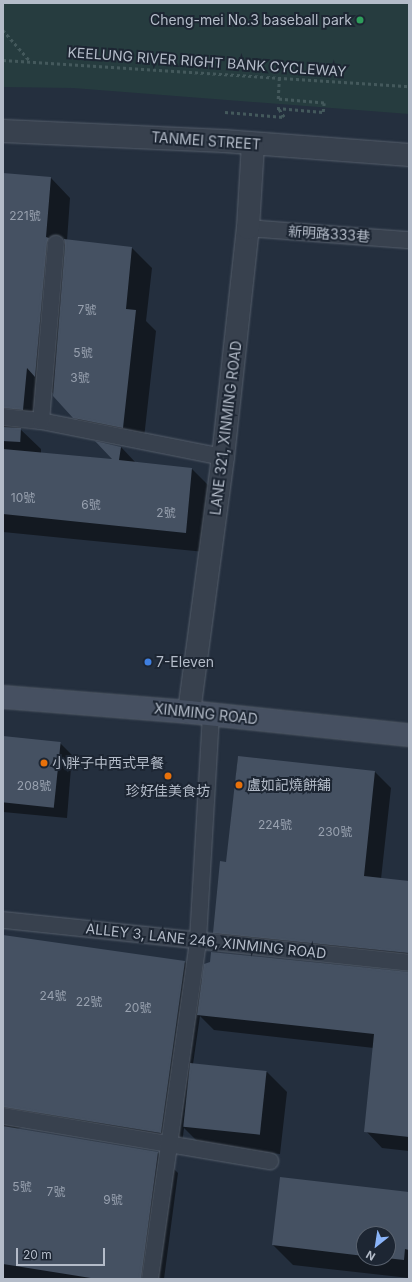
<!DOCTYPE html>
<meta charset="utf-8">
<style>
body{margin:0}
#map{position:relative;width:412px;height:1282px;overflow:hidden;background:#242f3e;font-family:Inter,"Noto Sans TC",sans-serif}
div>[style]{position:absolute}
.green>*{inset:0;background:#263c3f}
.shadow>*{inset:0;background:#0007}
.building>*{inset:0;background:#455162;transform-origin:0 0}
.path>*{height:2.5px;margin-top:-1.25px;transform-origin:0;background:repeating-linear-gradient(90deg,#44595c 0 3px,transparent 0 6px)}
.roads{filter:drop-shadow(0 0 1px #565f6c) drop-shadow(0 0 1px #565f6c)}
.lane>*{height:16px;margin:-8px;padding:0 8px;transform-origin:8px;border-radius:8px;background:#38414e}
.street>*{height:22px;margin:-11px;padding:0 11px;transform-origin:11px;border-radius:11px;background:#38414e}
.secondary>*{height:22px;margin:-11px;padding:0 11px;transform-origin:11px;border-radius:11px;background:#465061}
.dots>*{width:11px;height:11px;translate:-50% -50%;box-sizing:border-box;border:2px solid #1d2633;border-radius:50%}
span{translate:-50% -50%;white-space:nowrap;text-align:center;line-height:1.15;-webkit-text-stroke:4px #1d2633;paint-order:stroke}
.number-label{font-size:12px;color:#98a1af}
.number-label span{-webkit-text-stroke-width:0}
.poi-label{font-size:14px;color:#b4bcc9}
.right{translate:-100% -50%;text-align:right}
.left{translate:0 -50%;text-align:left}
.street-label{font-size:14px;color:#b4bcc9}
.frame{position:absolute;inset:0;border:4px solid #b4bcc9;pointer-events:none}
.north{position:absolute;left:356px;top:1226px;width:40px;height:40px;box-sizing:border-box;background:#1d2633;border:1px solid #59626f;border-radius:50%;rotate:210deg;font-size:11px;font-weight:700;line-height:16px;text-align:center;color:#b4bcc9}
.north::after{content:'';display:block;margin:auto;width:14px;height:18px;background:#8ab4f8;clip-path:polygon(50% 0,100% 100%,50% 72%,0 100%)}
.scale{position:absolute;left:16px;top:1248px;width:89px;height:18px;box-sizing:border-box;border:2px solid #b4bcc9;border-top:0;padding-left:5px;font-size:12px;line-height:14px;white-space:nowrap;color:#b4bcc9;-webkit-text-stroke:3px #1d2633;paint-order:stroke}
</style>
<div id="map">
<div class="green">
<i style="clip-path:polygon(3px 3px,409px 3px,409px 114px,73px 88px,3px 87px)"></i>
</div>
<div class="shadow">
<i style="clip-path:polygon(3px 174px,51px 178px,70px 198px,67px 241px,132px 248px,152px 268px,146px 321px,156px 331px,143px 447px,94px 437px,47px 387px,43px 429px,19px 428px,41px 449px,41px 453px,114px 461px,121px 447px,136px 463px,192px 469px,211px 488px,205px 552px,3px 532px)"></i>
<i style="clip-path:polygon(3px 737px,60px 743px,72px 755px,67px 818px,3px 812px)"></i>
<i style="clip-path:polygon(238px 757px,375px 772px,391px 788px,381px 879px,409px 882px,409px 967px,230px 948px,214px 932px,227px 863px)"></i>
<i style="clip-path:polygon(3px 936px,185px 962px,203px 980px,409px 973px,409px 1151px,382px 1148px,366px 1131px,374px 1048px,214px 1030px,200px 1016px,193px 1064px,267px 1072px,287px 1092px,280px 1154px,202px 1146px,184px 1128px,181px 1152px,25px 1126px,17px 1129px,158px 1153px,178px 1173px,164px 1279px,3px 1279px)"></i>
<i style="clip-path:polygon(evenodd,409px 1193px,409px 1278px,293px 1265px,273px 1245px,409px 1193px,364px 1234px,388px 1234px,388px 1258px,364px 1258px,364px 1234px)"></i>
</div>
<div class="building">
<i style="clip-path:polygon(3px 173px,51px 177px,46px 237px,49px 238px,47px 243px,35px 377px,27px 368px,23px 410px,3px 408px)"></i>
<i style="clip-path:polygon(64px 239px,132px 247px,126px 309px,136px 310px,123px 428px,73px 418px,53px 396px,65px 245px)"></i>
<i style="left:3px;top:427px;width:18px;height:14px;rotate:3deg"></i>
<i style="clip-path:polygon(95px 441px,121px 447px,119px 460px,192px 468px,186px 533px,3px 514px,3px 449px,112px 459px)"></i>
<i style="left:3px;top:736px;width:58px;height:66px;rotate:6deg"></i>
<i style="clip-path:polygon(238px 756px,375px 771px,364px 876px,409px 881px,409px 953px,213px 933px,220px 861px,226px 862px)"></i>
<i style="clip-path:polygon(3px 935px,185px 961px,161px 1133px,3px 1107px)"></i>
<i style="clip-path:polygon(211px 952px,409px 972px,409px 1137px,364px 1132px,374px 1034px,197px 1015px,204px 964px,210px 962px)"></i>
<i style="left:190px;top:1063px;width:77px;height:64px;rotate:6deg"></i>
<i style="clip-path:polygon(3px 1126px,158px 1152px,141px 1279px,97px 1279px,3px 1264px)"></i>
<i style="clip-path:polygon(280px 1177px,409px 1192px,409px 1250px,405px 1249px,404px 1260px,386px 1258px,388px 1258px,388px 1234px,364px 1234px,364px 1256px,272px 1245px)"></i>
</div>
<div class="path">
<i style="left:3px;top:30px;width:40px;rotate:49deg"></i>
<i style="left:3px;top:60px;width:407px;rotate:3.7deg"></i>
<i style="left:277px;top:108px;width:46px;rotate:5deg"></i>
<i style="left:323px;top:112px;width:9px;rotate:-84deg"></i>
<i style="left:324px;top:103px;width:46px;rotate:-175deg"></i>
<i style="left:278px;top:99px;width:22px;rotate:-87deg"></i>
<i style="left:225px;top:112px;width:59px;rotate:4.8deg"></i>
<i style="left:284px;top:117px;width:11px;rotate:-124deg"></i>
</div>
<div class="roads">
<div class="lane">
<i style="left:248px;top:228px;width:161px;rotate:4.3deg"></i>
<i style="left:3px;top:417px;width:38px;rotate:6deg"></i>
<i style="left:41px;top:421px;width:186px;rotate:11.2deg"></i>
<i style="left:41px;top:421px;width:178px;rotate:-85.2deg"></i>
<i style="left:3px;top:920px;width:408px;rotate:6deg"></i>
<i style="left:3px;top:1116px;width:271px;rotate:9.6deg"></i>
<i style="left:150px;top:1279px;width:342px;rotate:-81.9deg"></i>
<i style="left:198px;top:940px;width:226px;rotate:-86.7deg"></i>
</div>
<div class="street">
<i style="left:3px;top:131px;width:221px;rotate:2.6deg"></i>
<i style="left:224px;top:141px;width:186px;rotate:4.3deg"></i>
<i style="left:189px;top:712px;width:257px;rotate:-82.4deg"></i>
<i style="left:223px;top:457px;width:230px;rotate:-83.8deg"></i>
<i style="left:248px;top:228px;width:84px;rotate:-86.6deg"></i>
</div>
<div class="secondary">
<i style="left:3px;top:697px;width:187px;rotate:4.6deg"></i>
<i style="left:189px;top:712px;width:221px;rotate:6deg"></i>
</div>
</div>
<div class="dots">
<i style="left:360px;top:20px;background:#2e9e5b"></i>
<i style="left:148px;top:662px;background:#3f7fe0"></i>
<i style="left:44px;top:763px;background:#e8710a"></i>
<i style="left:168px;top:776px;background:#e8710a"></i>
<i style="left:239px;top:785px;background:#e8710a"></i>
</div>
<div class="number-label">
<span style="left:25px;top:216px">221號</span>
<span style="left:87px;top:310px">7號</span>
<span style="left:83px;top:353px">5號</span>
<span style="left:80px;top:378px">3號</span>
<span style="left:23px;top:498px">10號</span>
<span style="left:91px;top:505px">6號</span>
<span style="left:166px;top:513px">2號</span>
<span style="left:34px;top:786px">208號</span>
<span style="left:275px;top:825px">224號</span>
<span style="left:335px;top:832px">230號</span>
<span style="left:53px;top:996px">24號</span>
<span style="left:89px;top:1002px">22號</span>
<span style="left:138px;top:1008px">20號</span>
<span style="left:22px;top:1187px">5號</span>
<span style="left:56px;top:1192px">7號</span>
<span style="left:113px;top:1200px">9號</span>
</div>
<div class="poi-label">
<span class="right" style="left:352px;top:20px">Cheng-mei No.3 baseball park</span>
<span class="left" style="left:156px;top:662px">7-Eleven</span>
<span class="left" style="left:52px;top:763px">小胖子中西式早餐</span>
<span class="left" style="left:247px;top:785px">盧如記燒餅舖</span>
<span style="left:168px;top:791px">珍好佳美食坊</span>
</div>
<div class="street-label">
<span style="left:207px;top:62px;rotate:4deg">KEELUNG RIVER RIGHT BANK CYCLEWAY</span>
<span style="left:206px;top:141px;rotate:4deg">TANMEI STREET</span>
<span style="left:329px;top:234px;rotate:4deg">新明路333巷</span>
<span style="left:226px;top:428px;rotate:-83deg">LANE 321, XINMING ROAD</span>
<span style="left:206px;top:714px;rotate:6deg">XINMING ROAD</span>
<span style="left:206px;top:941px;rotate:6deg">ALLEY 3, LANE 246, XINMING ROAD</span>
</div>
<div class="frame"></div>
<div class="north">N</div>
<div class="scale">20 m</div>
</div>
